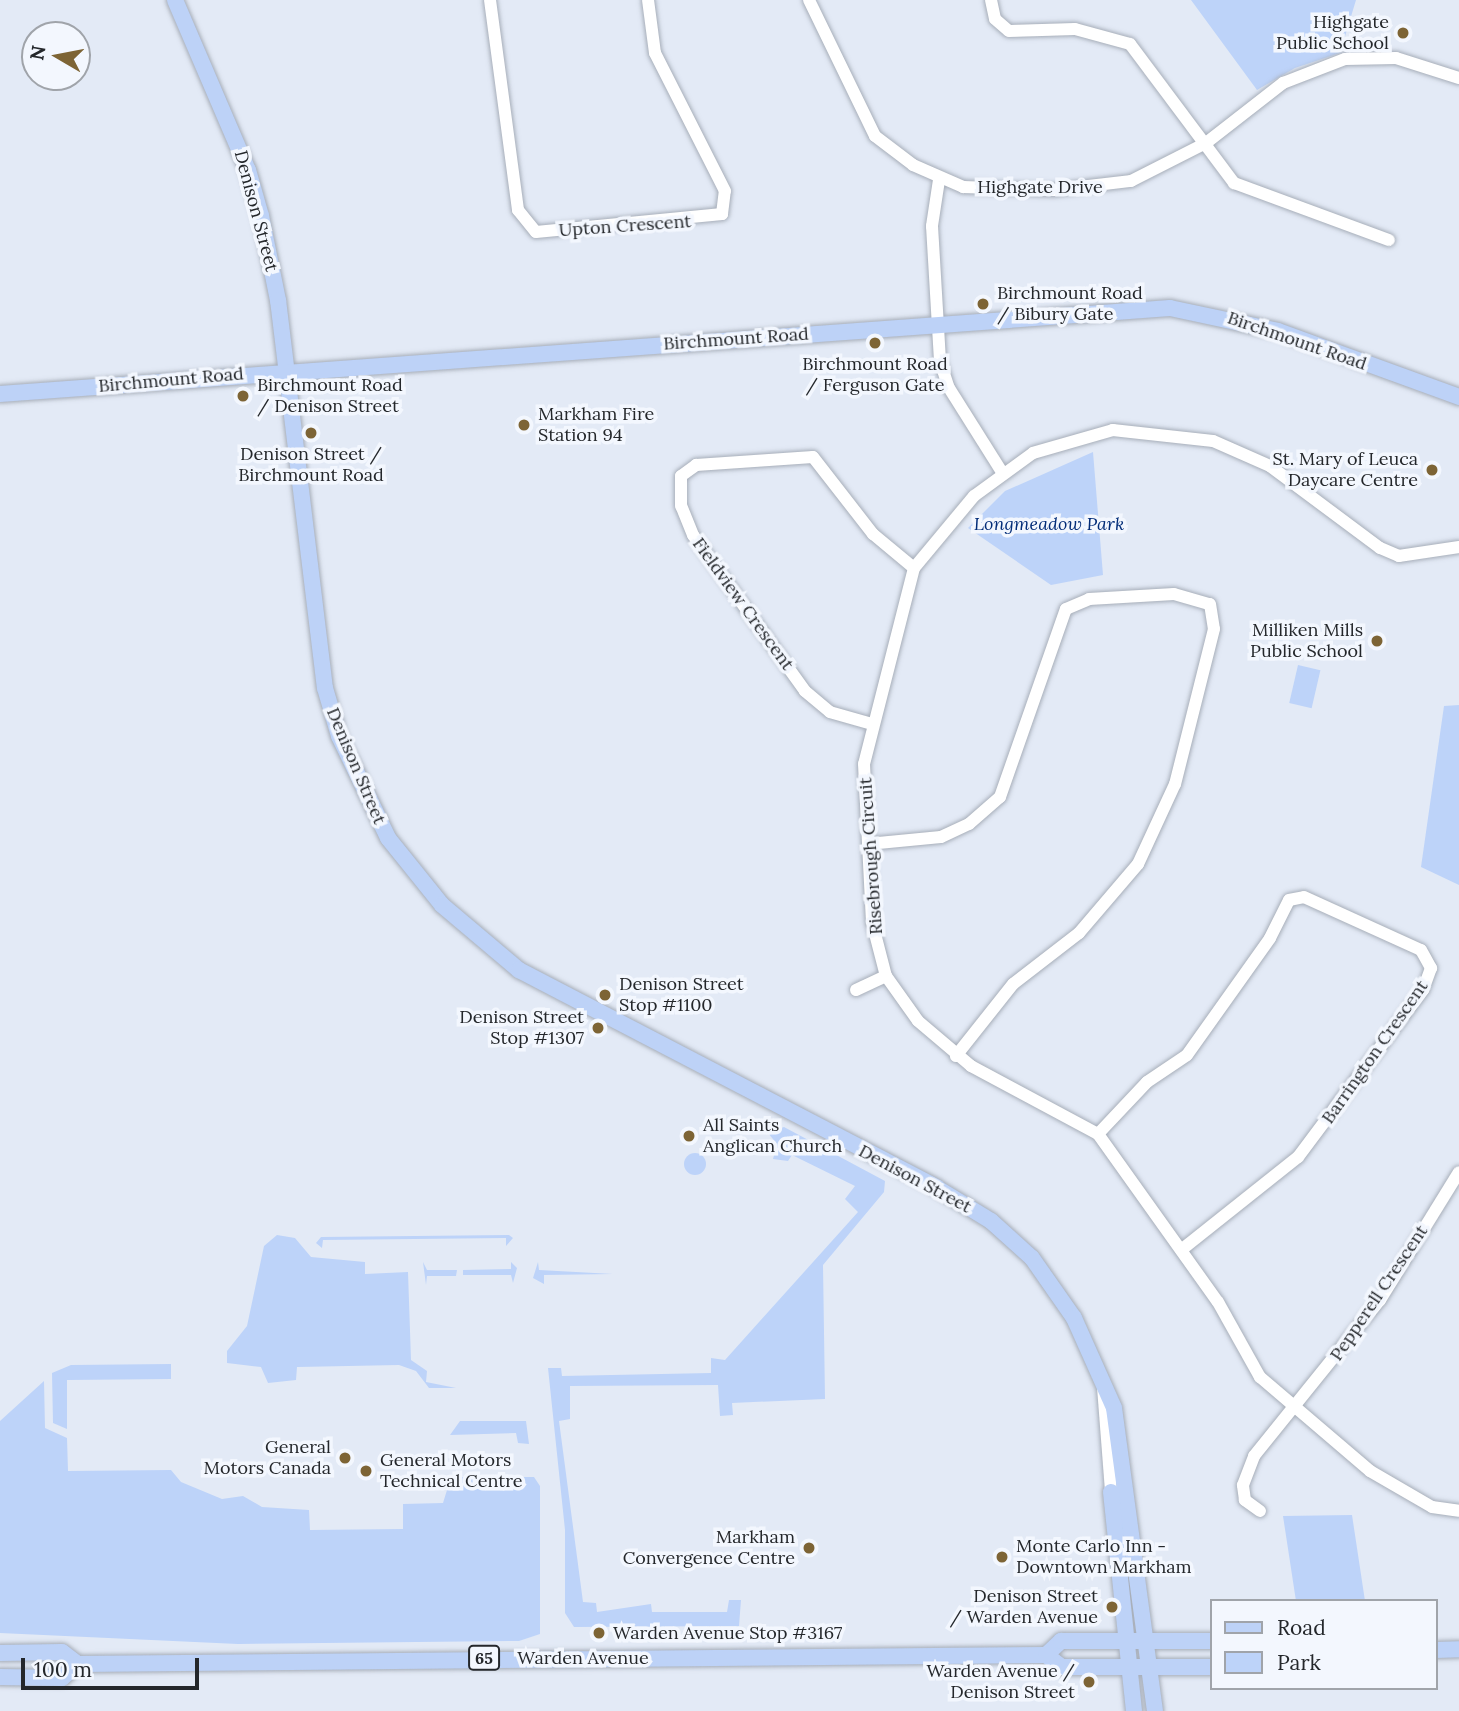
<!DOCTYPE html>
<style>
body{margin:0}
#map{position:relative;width:1459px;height:1711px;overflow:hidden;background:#e3eaf6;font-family:Lora,serif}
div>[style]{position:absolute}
.green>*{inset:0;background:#bdd3f9;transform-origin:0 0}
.round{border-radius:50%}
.roads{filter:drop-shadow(0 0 2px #a7aeb9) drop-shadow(0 0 2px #a7aeb9)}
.minor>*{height:12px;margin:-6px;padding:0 6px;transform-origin:6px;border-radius:6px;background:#fff}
.major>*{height:16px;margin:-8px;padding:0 8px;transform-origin:8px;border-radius:8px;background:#bdd2f7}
.dots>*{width:19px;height:19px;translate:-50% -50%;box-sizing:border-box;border:4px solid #f3f7fe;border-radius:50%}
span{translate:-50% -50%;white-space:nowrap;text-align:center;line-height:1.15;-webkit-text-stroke:7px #f3f7fe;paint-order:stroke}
.shield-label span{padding:2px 5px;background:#f3f7fe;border:2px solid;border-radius:5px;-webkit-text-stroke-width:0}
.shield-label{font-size:16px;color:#24272b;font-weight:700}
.poi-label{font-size:18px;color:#24272b}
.right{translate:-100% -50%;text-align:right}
.left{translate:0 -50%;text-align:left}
.street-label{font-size:18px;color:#24272b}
.park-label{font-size:18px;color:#022c78;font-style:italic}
.legend{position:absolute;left:1210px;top:1599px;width:228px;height:91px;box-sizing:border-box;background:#f3f7fe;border:2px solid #a0a4aa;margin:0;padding:9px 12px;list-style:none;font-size:21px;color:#24272b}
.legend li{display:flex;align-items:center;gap:14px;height:35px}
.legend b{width:35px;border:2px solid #a0a4aa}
.north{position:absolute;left:21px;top:21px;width:70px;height:70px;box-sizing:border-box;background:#f3f7fe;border:2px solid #a0a4aa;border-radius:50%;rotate:280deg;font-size:19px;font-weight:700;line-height:28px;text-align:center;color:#24272b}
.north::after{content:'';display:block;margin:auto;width:24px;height:32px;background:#7d6435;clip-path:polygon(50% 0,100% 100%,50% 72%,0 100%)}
.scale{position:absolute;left:21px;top:1658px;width:178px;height:32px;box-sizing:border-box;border:4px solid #24272b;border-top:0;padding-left:9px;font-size:21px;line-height:24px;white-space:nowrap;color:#24272b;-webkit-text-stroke:5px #f3f7fe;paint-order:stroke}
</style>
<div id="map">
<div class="green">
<i style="clip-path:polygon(1191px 0,1356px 0,1340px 53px,1295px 68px,1257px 90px)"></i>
<i style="clip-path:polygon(1093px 452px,1103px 575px,1051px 585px,968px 528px,1005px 491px)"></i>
<i style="left:1298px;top:665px;width:23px;height:39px;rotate:13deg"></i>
<i style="clip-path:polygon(1459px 705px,1459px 885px,1421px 867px,1444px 706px)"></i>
<i style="clip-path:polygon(784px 1127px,885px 1181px,884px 1192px,823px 1265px,825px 1399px,732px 1403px,733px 1415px,720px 1416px,718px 1385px,570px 1386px,570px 1419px,559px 1421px,583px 1602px,596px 1603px,597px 1612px,651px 1604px,652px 1612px,727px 1612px,729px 1600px,741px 1600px,739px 1626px,574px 1627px,565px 1613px,565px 1530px,548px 1368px,561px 1368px,562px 1376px,711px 1373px,711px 1358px,725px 1360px,858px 1212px,845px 1199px,855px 1186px,792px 1155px,788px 1161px,773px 1159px,777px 1144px,768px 1133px)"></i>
<i class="round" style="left:684px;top:1153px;width:22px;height:22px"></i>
<i style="clip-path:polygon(277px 1235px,295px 1238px,311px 1257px,365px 1262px,365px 1274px,408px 1272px,411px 1360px,427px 1371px,426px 1382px,456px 1388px,429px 1388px,416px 1371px,399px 1365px,297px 1367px,296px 1380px,268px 1383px,261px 1367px,227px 1363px,227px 1351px,247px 1326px,264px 1246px)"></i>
<i style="clip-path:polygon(509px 1235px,513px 1238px,506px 1246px,506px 1238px,323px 1240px,322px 1248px,316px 1243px,321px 1237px)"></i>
<i style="clip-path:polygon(423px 1262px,427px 1270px,457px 1270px,456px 1276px,427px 1276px,426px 1285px)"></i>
<i style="clip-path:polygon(511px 1262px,517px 1268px,513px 1283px,511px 1275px,463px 1275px,463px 1270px,511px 1269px)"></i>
<i style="clip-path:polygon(538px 1262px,539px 1270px,613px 1274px,544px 1275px,544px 1284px,533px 1278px)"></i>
<i style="clip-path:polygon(171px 1364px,171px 1379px,67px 1380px,67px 1429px,53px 1423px,52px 1373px,71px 1365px)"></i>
<i style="clip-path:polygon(44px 1381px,45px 1428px,67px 1438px,68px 1471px,171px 1470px,181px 1482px,222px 1499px,243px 1496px,262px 1507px,309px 1510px,310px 1530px,403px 1529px,403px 1504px,443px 1503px,451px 1477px,534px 1477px,540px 1486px,540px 1634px,519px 1641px,238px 1644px,0 1633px,0 1421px)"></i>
<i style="clip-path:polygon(460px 1421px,526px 1421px,529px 1444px,518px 1443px,516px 1433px,450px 1435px)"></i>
<i style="clip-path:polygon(1352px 1515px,1365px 1601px,1296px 1601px,1283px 1516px)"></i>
</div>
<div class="roads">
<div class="minor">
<i style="left:490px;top:0;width:212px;rotate:82.4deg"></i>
<i style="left:518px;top:210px;width:28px;rotate:51deg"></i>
<i style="left:536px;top:232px;width:187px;rotate:-5.5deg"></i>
<i style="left:722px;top:214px;width:23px;rotate:-83deg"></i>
<i style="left:725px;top:191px;width:155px;rotate:-116.9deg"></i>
<i style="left:655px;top:53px;width:53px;rotate:-97.5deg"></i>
<i style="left:809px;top:0;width:151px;rotate:64.1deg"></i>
<i style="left:875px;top:136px;width:48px;rotate:37.3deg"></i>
<i style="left:913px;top:165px;width:55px;rotate:23.7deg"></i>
<i style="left:963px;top:187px;width:91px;rotate:1.9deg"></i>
<i style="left:1054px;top:190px;width:78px;rotate:-6.7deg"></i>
<i style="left:1131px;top:181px;width:84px;rotate:-26.9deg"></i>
<i style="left:1206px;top:143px;width:98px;rotate:-37.9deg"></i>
<i style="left:1283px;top:83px;width:66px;rotate:-21.2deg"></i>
<i style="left:1345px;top:59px;width:51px;rotate:-1.1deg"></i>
<i style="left:1396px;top:58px;width:66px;rotate:17.6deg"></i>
<i style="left:991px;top:0;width:19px;rotate:78deg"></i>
<i style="left:995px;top:19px;width:18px;rotate:41deg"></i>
<i style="left:1009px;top:31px;width:66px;rotate:-1.7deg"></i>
<i style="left:1075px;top:29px;width:57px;rotate:15.3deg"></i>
<i style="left:1130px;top:44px;width:174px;rotate:53.2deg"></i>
<i style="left:1234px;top:183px;width:165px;rotate:20.2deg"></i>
<i style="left:939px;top:180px;width:47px;rotate:98.7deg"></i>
<i style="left:932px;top:226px;width:135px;rotate:86.6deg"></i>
<i style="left:940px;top:361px;width:28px;rotate:72deg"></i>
<i style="left:949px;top:388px;width:99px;rotate:57.8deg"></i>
<i style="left:1459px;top:547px;width:61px;rotate:171.5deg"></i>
<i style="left:1399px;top:556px;width:21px;rotate:-157deg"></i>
<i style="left:1380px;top:548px;width:137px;rotate:-143.3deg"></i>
<i style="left:1270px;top:466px;width:62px;rotate:-156.3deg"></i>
<i style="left:1213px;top:441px;width:101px;rotate:-173.7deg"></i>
<i style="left:1113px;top:430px;width:83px;rotate:164deg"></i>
<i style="left:1033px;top:453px;width:73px;rotate:143.9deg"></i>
<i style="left:974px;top:496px;width:94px;rotate:129.8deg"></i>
<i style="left:914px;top:568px;width:202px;rotate:104.3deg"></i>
<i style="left:864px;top:764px;width:158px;rotate:87.1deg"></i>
<i style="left:872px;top:922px;width:56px;rotate:75.5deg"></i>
<i style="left:886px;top:976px;width:55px;rotate:54.6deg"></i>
<i style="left:918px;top:1021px;width:70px;rotate:40.3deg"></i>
<i style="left:971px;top:1066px;width:144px;rotate:28.2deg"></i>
<i style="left:1098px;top:1134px;width:206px;rotate:54.5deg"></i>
<i style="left:1218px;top:1302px;width:86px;rotate:60.8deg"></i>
<i style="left:1260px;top:1377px;width:145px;rotate:40.5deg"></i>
<i style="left:1370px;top:1471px;width:72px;rotate:30.1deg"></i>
<i style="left:1432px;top:1507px;width:27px;rotate:8deg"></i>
<i style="left:872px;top:724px;width:44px;rotate:-164.1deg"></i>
<i style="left:830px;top:712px;width:33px;rotate:-140deg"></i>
<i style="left:805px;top:691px;width:192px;rotate:-125.7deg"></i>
<i style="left:693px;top:535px;width:31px;rotate:-112deg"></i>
<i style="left:681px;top:506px;width:30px;rotate:-90deg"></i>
<i style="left:681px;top:476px;width:19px;rotate:-36deg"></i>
<i style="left:696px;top:465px;width:117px;rotate:-3.9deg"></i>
<i style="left:813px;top:457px;width:98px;rotate:52.1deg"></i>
<i style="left:873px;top:534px;width:53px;rotate:39.7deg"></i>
<i style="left:868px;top:844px;width:73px;rotate:-5.5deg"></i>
<i style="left:941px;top:837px;width:31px;rotate:-25deg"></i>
<i style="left:969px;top:824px;width:41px;rotate:-41.1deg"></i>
<i style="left:1000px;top:797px;width:199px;rotate:-70.7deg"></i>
<i style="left:1066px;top:609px;width:25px;rotate:-23deg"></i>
<i style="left:1089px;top:599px;width:85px;rotate:-3.4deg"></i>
<i style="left:1174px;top:594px;width:37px;rotate:16deg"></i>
<i style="left:1210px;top:604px;width:25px;rotate:81deg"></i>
<i style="left:1214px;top:629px;width:160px;rotate:104.1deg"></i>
<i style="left:1175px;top:784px;width:88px;rotate:114.8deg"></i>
<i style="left:1138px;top:864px;width:91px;rotate:130.5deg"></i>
<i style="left:1079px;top:933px;width:83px;rotate:142.3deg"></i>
<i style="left:1013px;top:984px;width:92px;rotate:128.4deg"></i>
<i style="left:856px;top:990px;width:33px;rotate:-25deg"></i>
<i style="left:1098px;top:1134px;width:71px;rotate:-46.7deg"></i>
<i style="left:1147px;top:1082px;width:48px;rotate:-34deg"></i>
<i style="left:1187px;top:1055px;width:143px;rotate:-54.6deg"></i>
<i style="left:1270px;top:938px;width:42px;rotate:-63.4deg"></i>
<i style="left:1289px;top:900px;width:15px;rotate:-11deg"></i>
<i style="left:1304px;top:897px;width:128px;rotate:24.4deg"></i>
<i style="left:1421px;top:950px;width:21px;rotate:61deg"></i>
<i style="left:1431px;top:968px;width:23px;rotate:110deg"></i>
<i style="left:1423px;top:990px;width:209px;rotate:126.8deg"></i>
<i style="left:1298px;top:1157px;width:149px;rotate:141.5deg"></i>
<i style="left:1103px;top:1387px;width:105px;rotate:85.6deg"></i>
<i style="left:1260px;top:1511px;width:19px;rotate:-144deg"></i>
<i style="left:1245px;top:1500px;width:15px;rotate:-98deg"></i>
<i style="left:1243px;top:1485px;width:31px;rotate:-69deg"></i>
<i style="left:1254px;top:1456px;width:201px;rotate:-51.1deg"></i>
<i style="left:1380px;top:1300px;width:150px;rotate:-58.3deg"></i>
</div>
<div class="major">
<i style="left:175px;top:0;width:185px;rotate:66.8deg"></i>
<i style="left:248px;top:170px;width:48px;rotate:74.2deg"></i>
<i style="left:261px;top:216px;width:86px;rotate:78.6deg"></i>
<i style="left:278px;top:300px;width:391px;rotate:83.1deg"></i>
<i style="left:325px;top:688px;width:50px;rotate:73.7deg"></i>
<i style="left:339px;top:736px;width:113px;rotate:64.3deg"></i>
<i style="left:388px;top:838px;width:86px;rotate:51.1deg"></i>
<i style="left:442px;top:905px;width:101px;rotate:40.2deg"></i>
<i style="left:519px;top:970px;width:471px;rotate:27.5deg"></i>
<i style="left:937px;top:1188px;width:63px;rotate:31.4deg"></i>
<i style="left:991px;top:1221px;width:55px;rotate:42.1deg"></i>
<i style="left:1032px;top:1258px;width:73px;rotate:55deg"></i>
<i style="left:1074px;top:1318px;width:98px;rotate:66deg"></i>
<i style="left:1114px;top:1408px;width:306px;rotate:82.3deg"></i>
<i style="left:0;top:394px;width:1173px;rotate:-4.2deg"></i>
<i style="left:1170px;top:308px;width:110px;rotate:12deg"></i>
<i style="left:1278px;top:331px;width:193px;rotate:20deg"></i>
<i style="left:1111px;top:1492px;width:220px;rotate:84deg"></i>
<i style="left:1436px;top:1650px;width:23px;rotate:-2deg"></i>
<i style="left:0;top:1653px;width:62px;rotate:-0.9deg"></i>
<i style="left:62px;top:1652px;width:20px;rotate:37deg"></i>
<i style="left:78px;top:1664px;width:968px;rotate:-0.53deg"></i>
<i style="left:1046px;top:1655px;width:20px;rotate:37deg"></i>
<i style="left:1062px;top:1667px;width:150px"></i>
<i style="left:1046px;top:1655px;width:21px;rotate:-43deg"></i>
<i style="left:1061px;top:1641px;width:151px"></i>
<i style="left:0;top:1677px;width:62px;rotate:0.9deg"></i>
<i style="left:62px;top:1678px;width:21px;rotate:-41deg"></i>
</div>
</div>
<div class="dots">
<i style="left:1403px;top:33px;background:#7d6435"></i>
<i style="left:983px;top:304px;background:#7d6435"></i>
<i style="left:875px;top:343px;background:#7d6435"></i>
<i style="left:243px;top:396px;background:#7d6435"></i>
<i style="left:524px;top:425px;background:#7d6435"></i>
<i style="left:311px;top:433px;background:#7d6435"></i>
<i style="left:1432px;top:470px;background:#7d6435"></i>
<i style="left:1377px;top:641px;background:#7d6435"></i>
<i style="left:605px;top:995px;background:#7d6435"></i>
<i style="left:598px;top:1028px;background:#7d6435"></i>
<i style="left:689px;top:1136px;background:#7d6435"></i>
<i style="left:345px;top:1458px;background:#7d6435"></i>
<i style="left:366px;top:1471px;background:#7d6435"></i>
<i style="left:809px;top:1548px;background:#7d6435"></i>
<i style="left:1002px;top:1557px;background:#7d6435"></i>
<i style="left:1112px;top:1607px;background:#7d6435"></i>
<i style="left:599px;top:1633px;background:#7d6435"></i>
<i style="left:1089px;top:1682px;background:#7d6435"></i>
</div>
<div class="shield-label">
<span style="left:484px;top:1658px">65</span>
</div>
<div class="poi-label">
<span class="right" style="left:1389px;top:33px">Highgate<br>Public School</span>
<span class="left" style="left:997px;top:304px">Birchmount Road<br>/ Bibury Gate</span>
<span style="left:875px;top:375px">Birchmount Road<br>/ Ferguson Gate</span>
<span class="left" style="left:257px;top:396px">Birchmount Road<br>/ Denison Street</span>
<span class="left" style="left:538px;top:425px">Markham Fire<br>Station 94</span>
<span style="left:311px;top:465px">Denison Street /<br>Birchmount Road</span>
<span class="right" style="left:1418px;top:470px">St. Mary of Leuca<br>Daycare Centre</span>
<span class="right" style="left:1363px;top:641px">Milliken Mills<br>Public School</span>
<span class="left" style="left:619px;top:995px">Denison Street<br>Stop #1100</span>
<span class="right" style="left:584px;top:1028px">Denison Street<br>Stop #1307</span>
<span class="left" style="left:703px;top:1136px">All Saints<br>Anglican Church</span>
<span class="right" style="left:331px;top:1458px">General<br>Motors Canada</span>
<span class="left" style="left:380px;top:1471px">General Motors<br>Technical Centre</span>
<span class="right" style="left:795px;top:1548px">Markham<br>Convergence Centre</span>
<span class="left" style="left:1016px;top:1557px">Monte Carlo Inn -<br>Downtown Markham</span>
<span class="right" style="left:1098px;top:1607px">Denison Street<br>/ Warden Avenue</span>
<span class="left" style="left:613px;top:1633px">Warden Avenue Stop #3167</span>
<span class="right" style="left:1075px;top:1682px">Warden Avenue /<br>Denison Street</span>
</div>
<div class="street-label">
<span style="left:1040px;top:187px">Highgate Drive</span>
<span style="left:256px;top:211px;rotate:75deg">Denison Street</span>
<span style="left:625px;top:226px;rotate:-4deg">Upton Crescent</span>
<span style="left:736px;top:339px;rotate:-4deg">Birchmount Road</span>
<span style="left:1297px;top:341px;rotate:19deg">Birchmount Road</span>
<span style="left:171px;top:380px;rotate:-5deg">Birchmount Road</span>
<span style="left:743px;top:604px;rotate:54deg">Fieldview Crescent</span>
<span style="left:356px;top:766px;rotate:67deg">Denison Street</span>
<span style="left:871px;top:856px;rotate:-94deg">Risebrough Circuit</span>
<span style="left:1375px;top:1052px;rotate:-55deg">Barrington Crescent</span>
<span style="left:915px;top:1179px;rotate:28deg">Denison Street</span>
<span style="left:1379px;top:1293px;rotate:-56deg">Pepperell Crescent</span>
<span style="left:583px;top:1658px">Warden Avenue</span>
</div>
<div class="park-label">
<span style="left:1049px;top:524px">Longmeadow Park</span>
</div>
<ul class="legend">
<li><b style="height:9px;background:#bdd2f7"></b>Road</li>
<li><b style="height:19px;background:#bdd3f9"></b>Park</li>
</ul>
<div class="north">N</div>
<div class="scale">100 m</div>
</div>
